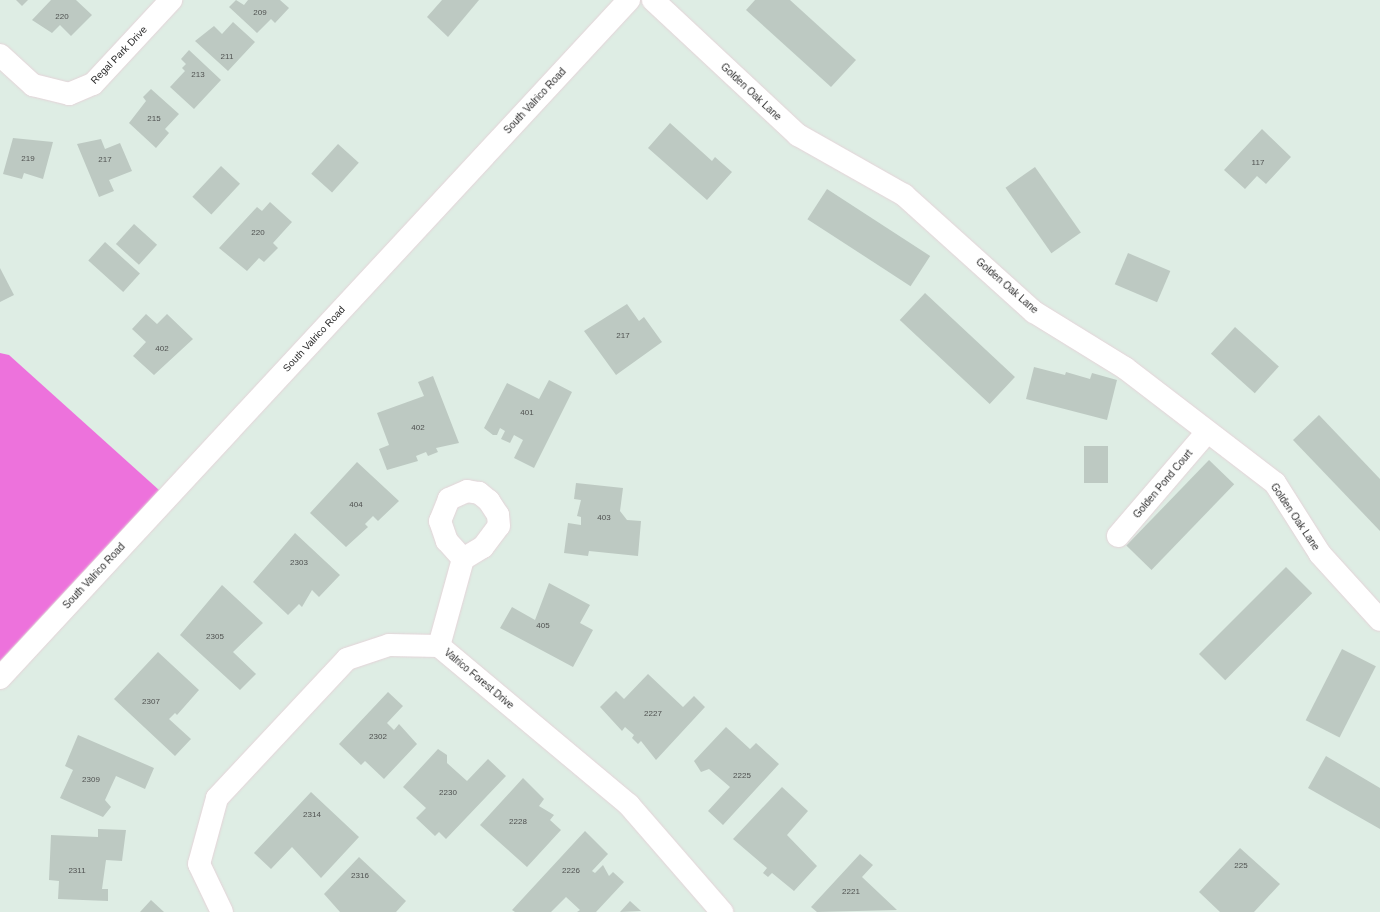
<!DOCTYPE html>
<style>
body{margin:0}
#map{position:relative;width:1380px;height:912px;overflow:hidden;background:#deede4;font-family:Helvetica,sans-serif}
div>[style]{position:absolute}
.water>*{inset:0;background:#ed72dc}
.building>*{inset:0;background:#bdc9c2;transform-origin:0 0}
.roads{filter:drop-shadow(0 0 1px #e4d3d8) drop-shadow(0 0 1px #e4d3d8)}
.minor>*{height:22px;margin:-11px;padding:0 11px;transform-origin:11px;border-radius:11px;background:#fff}
span{translate:-50% -50%;white-space:nowrap;text-align:center;line-height:1.15;-webkit-text-stroke:4px #fff;paint-order:stroke}
.number-label{font-size:8px;color:#505251}
.number-label span{-webkit-text-stroke-width:0}
.street-label{font-size:10px;color:#2b2b2b}
</style>
<div id="map">
<div class="water">
<i style="clip-path:polygon(0 353px,9px 355px,159px 490px,0 661px)"></i>
</div>
<div class="building">
<i style="clip-path:polygon(16px 0,28px 0,22px 6px)"></i>
<i style="clip-path:polygon(51px 0,76px 0,92px 15px,71px 36px,60px 25px,52px 33px,32px 20px)"></i>
<i style="clip-path:polygon(236px 0,244px 5px,248px 0,280px 0,289px 8px,275px 23px,271px 19px,257px 33px,229px 7px)"></i>
<i style="clip-path:polygon(442px 0,479px 0,448px 37px,427px 17px)"></i>
<i style="clip-path:polygon(755px 0,790px 0,856px 60px,831px 87px,746px 10px)"></i>
<i style="clip-path:polygon(233px 22px,255px 42px,228px 71px,195px 41px,214px 26px,222px 34px)"></i>
<i style="clip-path:polygon(189px 50px,221px 80px,194px 109px,170px 87px,185px 71px,182px 68px,186px 64px,181px 59px)"></i>
<i style="clip-path:polygon(151px 89px,179px 114px,165px 129px,169px 133px,156px 148px,129px 123px,146px 101px,143px 97px)"></i>
<i style="clip-path:polygon(670px 123px,712px 161px,715px 157px,732px 172px,707px 200px,648px 148px)"></i>
<i style="clip-path:polygon(1262px 129px,1291px 157px,1266px 184px,1257px 176px,1245px 189px,1224px 170px)"></i>
<i style="clip-path:polygon(13px 138px,53px 142px,43px 179px,24px 173px,22px 179px,3px 174px)"></i>
<i style="clip-path:polygon(101px 139px,105px 149px,120px 143px,132px 171px,109px 180px,114px 191px,99px 197px,77px 144px)"></i>
<i style="left:338px;top:144px;width:28px;height:40px;rotate:42deg"></i>
<i style="left:221px;top:166px;width:26px;height:42px;rotate:43deg"></i>
<i style="left:1035px;top:167px;width:80px;height:36px;rotate:55deg"></i>
<i style="left:827px;top:189px;width:123px;height:36px;rotate:33deg"></i>
<i style="clip-path:polygon(270px 202px,292px 222px,273px 243px,278px 248px,264px 262px,259px 258px,247px 271px,219px 248px,257px 207px,262px 211px)"></i>
<i style="left:134px;top:224px;width:31px;height:27px;rotate:42deg"></i>
<i style="left:105px;top:242px;width:47px;height:25px;rotate:42deg"></i>
<i style="left:1128px;top:253px;width:46px;height:34px;rotate:23deg"></i>
<i style="clip-path:polygon(0 268px,14px 295px,0 302px)"></i>
<i style="left:925px;top:293px;width:123px;height:37px;rotate:43deg"></i>
<i style="clip-path:polygon(627px 304px,639px 321px,644px 317px,662px 342px,616px 375px,584px 331px)"></i>
<i style="clip-path:polygon(146px 314px,157px 324px,167px 314px,193px 339px,154px 375px,133px 356px,146px 342px,132px 329px)"></i>
<i style="left:1235px;top:327px;width:59px;height:36px;rotate:42deg"></i>
<i style="clip-path:polygon(1034px 367px,1065px 375px,1066px 372px,1090px 379px,1092px 373px,1117px 380px,1107px 420px,1026px 399px)"></i>
<i style="clip-path:polygon(433px 376px,459px 443px,436px 448px,438px 452px,428px 456px,426px 452px,416px 456px,418px 461px,387px 470px,379px 449px,389px 445px,377px 413px,424px 396px,418px 382px)"></i>
<i style="clip-path:polygon(549px 380px,572px 392px,534px 468px,514px 458px,523px 440px,514px 435px,510px 443px,501px 439px,505px 431px,500px 428px,497px 435px,493px 435px,484px 428px,507px 383px,539px 399px)"></i>
<i style="clip-path:polygon(1319px 415px,1380px 479px,1380px 531px,1293px 440px)"></i>
<i style="left:1084px;top:446px;width:24px;height:37px"></i>
<i style="left:1209px;top:460px;width:35px;height:119px;rotate:44deg"></i>
<i style="clip-path:polygon(357px 462px,399px 501px,378px 521px,373px 516px,365px 524px,368px 527px,346px 547px,310px 513px)"></i>
<i style="clip-path:polygon(576px 483px,623px 488px,620px 511px,627px 520px,641px 521px,638px 556px,589px 551px,588px 556px,564px 553px,568px 523px,581px 525px,581px 517px,577px 516px,581px 500px,574px 499px)"></i>
<i style="clip-path:polygon(295px 533px,340px 575px,319px 597px,312px 590px,302px 607px,299px 604px,288px 615px,253px 582px)"></i>
<i style="left:1286px;top:567px;width:37px;height:123px;rotate:45deg"></i>
<i style="clip-path:polygon(549px 583px,590px 605px,580px 623px,593px 630px,573px 667px,500px 628px,512px 607px,535px 620px)"></i>
<i style="clip-path:polygon(222px 585px,263px 623px,233px 652px,256px 674px,240px 690px,180px 635px)"></i>
<i style="left:1342px;top:649px;width:38px;height:80px;rotate:27deg"></i>
<i style="clip-path:polygon(158px 652px,199px 690px,177px 715px,175px 713px,169px 719px,191px 739px,175px 756px,114px 699px)"></i>
<i style="clip-path:polygon(648px 674px,683px 707px,694px 696px,705px 707px,656px 760px,641px 741px,638px 744px,632px 738px,634px 735px,625px 727px,622px 731px,600px 707px,616px 691px,624px 699px)"></i>
<i style="clip-path:polygon(388px 692px,403px 706px,387px 723px,394px 730px,399px 724px,417px 744px,384px 779px,365px 761px,361px 765px,339px 744px)"></i>
<i style="clip-path:polygon(726px 727px,750px 749px,756px 743px,779px 764px,723px 825px,708px 811px,730px 787px,709px 769px,701px 772px,694px 761px)"></i>
<i style="clip-path:polygon(78px 735px,154px 768px,145px 789px,116px 776px,105px 800px,111px 807px,103px 817px,60px 798px,73px 770px,65px 766px)"></i>
<i style="clip-path:polygon(438px 749px,447px 755px,447px 763px,467px 781px,488px 759px,506px 776px,446px 839px,439px 832px,435px 836px,416px 818px,426px 808px,403px 787px)"></i>
<i style="clip-path:polygon(1326px 756px,1380px 788px,1380px 829px,1308px 788px)"></i>
<i style="clip-path:polygon(523px 778px,544px 799px,539px 806px,554px 815px,550px 820px,561px 830px,527px 867px,480px 825px)"></i>
<i style="clip-path:polygon(782px 787px,808px 811px,787px 835px,817px 866px,794px 891px,772px 873px,768px 877px,763px 873px,767px 868px,733px 839px)"></i>
<i style="clip-path:polygon(311px 792px,359px 837px,321px 878px,292px 847px,271px 869px,254px 853px)"></i>
<i style="clip-path:polygon(98px 829px,126px 830px,122px 861px,106px 860px,102px 889px,108px 889px,108px 901px,58px 899px,59px 881px,49px 880px,51px 835px,98px 837px)"></i>
<i style="clip-path:polygon(585px 831px,608px 854px,592px 871px,595px 873px,603px 865px,609px 876px,613px 872px,624px 882px,596px 912px,577px 912px,580px 910px,566px 897px,551px 912px,515px 912px,512px 910px)"></i>
<i style="clip-path:polygon(1240px 848px,1280px 884px,1254px 912px,1220px 912px,1199px 892px)"></i>
<i style="clip-path:polygon(860px 854px,873px 865px,862px 877px,897px 910px,817px 912px,811px 907px)"></i>
<i style="clip-path:polygon(359px 857px,406px 901px,396px 912px,340px 912px,324px 894px)"></i>
<i style="clip-path:polygon(151px 900px,164px 912px,140px 912px)"></i>
<i style="clip-path:polygon(630px 901px,641px 911px,620px 912px)"></i>
</div>
<div class="roads">
<div class="minor">
<i style="left:653px;top:0;width:198px;rotate:43deg"></i>
<i style="left:798px;top:135px;width:122px;rotate:29.5deg"></i>
<i style="left:904px;top:195px;width:175px;rotate:42deg"></i>
<i style="left:1034px;top:312px;width:107px;rotate:31.6deg"></i>
<i style="left:1125px;top:368px;width:189px;rotate:37.5deg"></i>
<i style="left:1275px;top:483px;width:84px;rotate:57.6deg"></i>
<i style="left:1320px;top:554px;width:89px;rotate:47.7deg"></i>
<i style="left:0;top:55px;width:45px;rotate:42.3deg"></i>
<i style="left:33px;top:85px;width:37px;rotate:14deg"></i>
<i style="left:69px;top:94px;width:26px;rotate:-23deg"></i>
<i style="left:93px;top:84px;width:115px;rotate:-47.1deg"></i>
<i style="left:1118px;top:536px;width:137px;rotate:-49.4deg"></i>
<i style="left:439px;top:646px;width:90px;rotate:-74.6deg"></i>
<i style="left:463px;top:559px;width:23px;rotate:-31deg"></i>
<i style="left:483px;top:547px;width:26px;rotate:-53deg"></i>
<i style="left:499px;top:526px;width:11px;rotate:-95deg"></i>
<i style="left:498px;top:515px;width:17px;rotate:-123deg"></i>
<i style="left:489px;top:501px;width:13px;rotate:-141deg"></i>
<i style="left:479px;top:493px;width:12px;rotate:-171deg"></i>
<i style="left:467px;top:491px;width:20px;rotate:156deg"></i>
<i style="left:449px;top:499px;width:24px;rotate:112deg"></i>
<i style="left:440px;top:521px;width:21px;rotate:71deg"></i>
<i style="left:447px;top:541px;width:24px;rotate:48deg"></i>
<i style="left:0;top:678px;width:925px;rotate:-47.15deg"></i>
<i style="left:222px;top:912px;width:53px;rotate:-115.6deg"></i>
<i style="left:199px;top:864px;width:68px;rotate:-74.7deg"></i>
<i style="left:217px;top:798px;width:190px;rotate:-46.9deg"></i>
<i style="left:347px;top:659px;width:44px;rotate:-18.4deg"></i>
<i style="left:389px;top:645px;width:50px;rotate:1.1deg"></i>
<i style="left:439px;top:646px;width:248px;rotate:39.9deg"></i>
<i style="left:629px;top:805px;width:142px;rotate:49deg"></i>
</div>
</div>
<div class="number-label">
<span style="left:260px;top:13px">209</span>
<span style="left:62px;top:17px">220</span>
<span style="left:227px;top:57px">211</span>
<span style="left:198px;top:75px">213</span>
<span style="left:154px;top:119px">215</span>
<span style="left:28px;top:159px">219</span>
<span style="left:105px;top:160px">217</span>
<span style="left:1258px;top:163px">117</span>
<span style="left:258px;top:233px">220</span>
<span style="left:623px;top:336px">217</span>
<span style="left:162px;top:349px">402</span>
<span style="left:527px;top:413px">401</span>
<span style="left:418px;top:428px">402</span>
<span style="left:356px;top:505px">404</span>
<span style="left:604px;top:518px">403</span>
<span style="left:299px;top:563px">2303</span>
<span style="left:543px;top:626px">405</span>
<span style="left:215px;top:637px">2305</span>
<span style="left:151px;top:702px">2307</span>
<span style="left:653px;top:714px">2227</span>
<span style="left:378px;top:737px">2302</span>
<span style="left:742px;top:776px">2225</span>
<span style="left:91px;top:780px">2309</span>
<span style="left:448px;top:793px">2230</span>
<span style="left:312px;top:815px">2314</span>
<span style="left:518px;top:822px">2228</span>
<span style="left:1241px;top:866px">225</span>
<span style="left:77px;top:871px">2311</span>
<span style="left:571px;top:871px">2226</span>
<span style="left:360px;top:876px">2316</span>
<span style="left:851px;top:892px">2221</span>
</div>
<div class="street-label">
<span style="left:119px;top:55px;rotate:-46deg">Regal Park Drive</span>
<span style="left:751px;top:92px;rotate:43deg">Golden Oak Lane</span>
<span style="left:535px;top:101px;rotate:-47deg">South Valrico Road</span>
<span style="left:1007px;top:286px;rotate:41deg">Golden Oak Lane</span>
<span style="left:314px;top:339px;rotate:-47deg">South Valrico Road</span>
<span style="left:1163px;top:484px;rotate:-50deg">Golden Pond Court</span>
<span style="left:1295px;top:517px;rotate:56deg">Golden Oak Lane</span>
<span style="left:94px;top:576px;rotate:-47deg">South Valrico Road</span>
<span style="left:479px;top:679px;rotate:40deg">Valrico Forest Drive</span>
</div>
</div>
